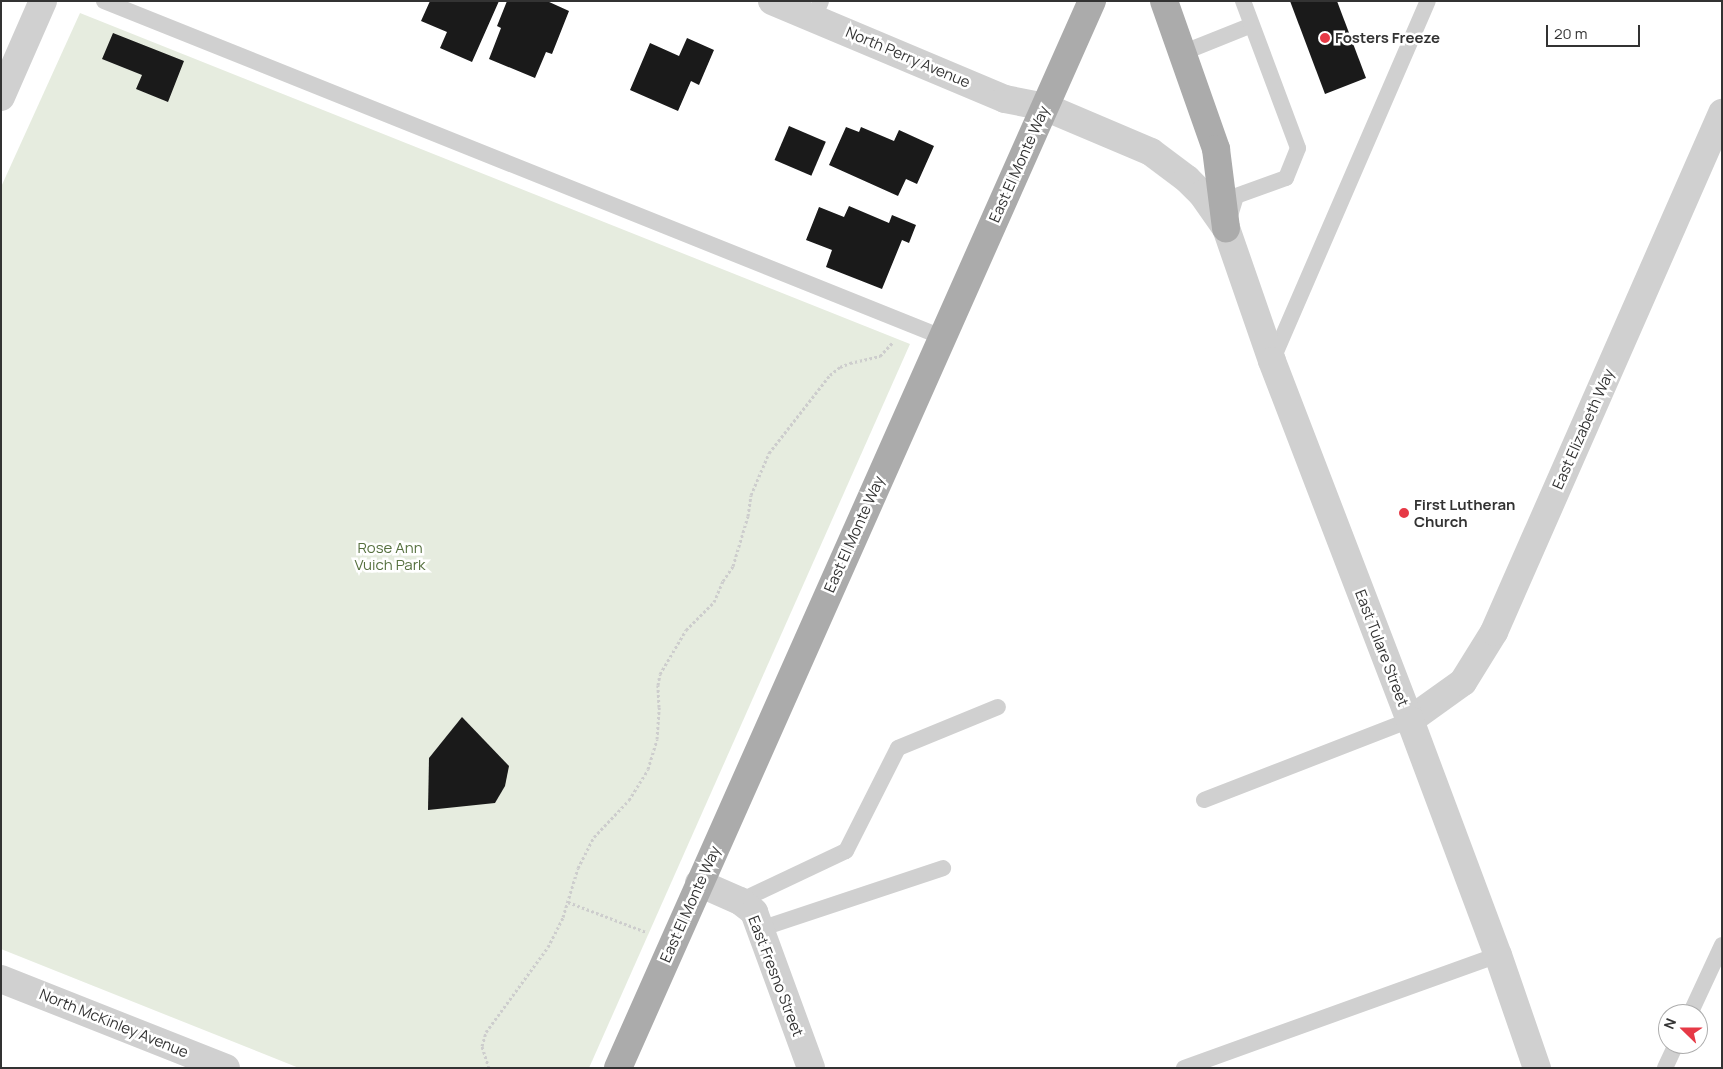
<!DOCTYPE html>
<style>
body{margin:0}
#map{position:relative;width:1723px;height:1069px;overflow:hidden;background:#fff;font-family:Manrope,sans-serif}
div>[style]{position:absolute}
.green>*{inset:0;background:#e6ecdf}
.building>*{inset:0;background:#1a1a1a;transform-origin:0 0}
.path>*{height:3px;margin-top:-1.5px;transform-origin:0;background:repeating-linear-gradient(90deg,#cdcdcd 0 2.5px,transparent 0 5px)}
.service>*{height:16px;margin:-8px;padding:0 8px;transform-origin:8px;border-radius:8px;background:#d0d0d0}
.minor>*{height:28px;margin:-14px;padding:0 14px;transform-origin:14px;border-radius:14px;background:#d0d0d0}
.tertiary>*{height:28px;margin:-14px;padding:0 14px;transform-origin:14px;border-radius:14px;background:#d0d0d0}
.primary>*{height:28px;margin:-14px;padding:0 14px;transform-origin:14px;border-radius:14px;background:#ababab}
.dots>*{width:14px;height:14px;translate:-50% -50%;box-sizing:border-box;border:2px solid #fff;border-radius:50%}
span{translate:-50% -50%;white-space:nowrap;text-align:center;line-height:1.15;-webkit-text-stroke:5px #fff;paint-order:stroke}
.poi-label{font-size:15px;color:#333;font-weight:700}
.left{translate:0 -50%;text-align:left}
.street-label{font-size:15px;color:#333}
.park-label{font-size:15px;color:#56703f}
.frame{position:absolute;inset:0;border:2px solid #333;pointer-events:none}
.north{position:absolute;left:1658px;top:1004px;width:50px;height:50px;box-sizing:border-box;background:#fff;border:1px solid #adadad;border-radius:50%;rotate:292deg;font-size:14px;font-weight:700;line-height:20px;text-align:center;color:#333}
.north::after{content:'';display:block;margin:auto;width:18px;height:22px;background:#e63946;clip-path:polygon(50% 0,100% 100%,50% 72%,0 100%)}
.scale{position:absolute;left:1546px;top:25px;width:94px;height:22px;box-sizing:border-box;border:2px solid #333;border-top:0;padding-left:6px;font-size:15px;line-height:18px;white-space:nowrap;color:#333;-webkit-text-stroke:4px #fff;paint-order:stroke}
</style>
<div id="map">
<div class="green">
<i style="clip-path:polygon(80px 13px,910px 344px,589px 1068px,299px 1068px,1px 949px,1px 187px)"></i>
</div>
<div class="building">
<i style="clip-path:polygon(430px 1px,499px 1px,472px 62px,440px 48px,447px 32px,421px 21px)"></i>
<i style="clip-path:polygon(507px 1px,547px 1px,569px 11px,552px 54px,546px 52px,535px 78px,489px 59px,501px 28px,497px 26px)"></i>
<i style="clip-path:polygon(1290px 1px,1337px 1px,1366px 78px,1325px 94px)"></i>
<i style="clip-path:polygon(113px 33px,184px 61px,168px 102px,136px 89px,142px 75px,102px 59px)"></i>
<i style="clip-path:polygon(687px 38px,714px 50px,699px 85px,691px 81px,678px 111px,630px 90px,650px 43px,679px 56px)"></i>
<i style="left:789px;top:126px;width:40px;height:37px;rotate:23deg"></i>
<i style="clip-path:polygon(846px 127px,859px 132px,861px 127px,894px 141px,899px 130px,934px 146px,917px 184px,906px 179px,898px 196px,829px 165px)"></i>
<i style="clip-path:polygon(849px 206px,889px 223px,892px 215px,916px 225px,909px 243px,902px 240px,882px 289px,826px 267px,832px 250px,806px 240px,819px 207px,844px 217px)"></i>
<i style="clip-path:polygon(462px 717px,509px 766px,505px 786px,495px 803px,428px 810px,429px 758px)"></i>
</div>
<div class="path">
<i style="left:568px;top:902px;width:84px;rotate:21deg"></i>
<i style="left:489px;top:1068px;width:23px;rotate:-108deg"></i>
<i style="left:482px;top:1046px;width:15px;rotate:-74deg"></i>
<i style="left:486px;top:1032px;width:105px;rotate:-53.9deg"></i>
<i style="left:548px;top:947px;width:34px;rotate:-63deg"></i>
<i style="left:563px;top:917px;width:51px;rotate:-73deg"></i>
<i style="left:578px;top:868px;width:35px;rotate:-63deg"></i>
<i style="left:594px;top:837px;width:51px;rotate:-46.6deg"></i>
<i style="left:629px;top:800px;width:36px;rotate:-58deg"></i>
<i style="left:648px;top:769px;width:31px;rotate:-73deg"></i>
<i style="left:657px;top:739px;width:32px;rotate:-86deg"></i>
<i style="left:659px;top:707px;width:22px;rotate:-93deg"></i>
<i style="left:658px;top:685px;width:11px;rotate:-80deg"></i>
<i style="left:660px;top:674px;width:51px;rotate:-59.4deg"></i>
<i style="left:686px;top:630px;width:40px;rotate:-45deg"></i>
<i style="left:714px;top:602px;width:23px;rotate:-67deg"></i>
<i style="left:723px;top:581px;width:18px;rotate:-56deg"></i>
<i style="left:733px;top:566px;width:52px;rotate:-73.3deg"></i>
<i style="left:748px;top:516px;width:21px;rotate:-82deg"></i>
<i style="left:751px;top:495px;width:46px;rotate:-66.8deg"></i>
<i style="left:769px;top:453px;width:99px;rotate:-52deg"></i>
<i style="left:830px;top:375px;width:13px;rotate:-39deg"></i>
<i style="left:840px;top:367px;width:11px;rotate:-22deg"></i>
<i style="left:850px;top:363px;width:31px;rotate:-13deg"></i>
<i style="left:880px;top:356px;width:19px;rotate:-47deg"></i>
</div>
<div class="service">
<i style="left:104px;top:1px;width:903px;rotate:21.85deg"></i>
<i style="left:814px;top:17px;width:17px;rotate:-66deg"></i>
<i style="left:1182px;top:53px;width:75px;rotate:-21.8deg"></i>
<i style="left:1229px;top:219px;width:24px;rotate:-73deg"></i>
<i style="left:1236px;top:196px;width:53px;rotate:-19.8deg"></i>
<i style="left:1286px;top:178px;width:32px;rotate:-68deg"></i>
<i style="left:1298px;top:148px;width:157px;rotate:-110.5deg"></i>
<i style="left:1272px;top:361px;width:392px;rotate:-66.6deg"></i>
<i style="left:1204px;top:800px;width:221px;rotate:-21.2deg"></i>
<i style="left:740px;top:901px;width:117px;rotate:-25.3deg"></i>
<i style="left:846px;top:851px;width:115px;rotate:-63.2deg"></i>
<i style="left:898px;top:748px;width:108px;rotate:-22.3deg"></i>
<i style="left:760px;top:929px;width:193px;rotate:-18.4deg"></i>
<i style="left:1690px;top:1014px;width:76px;rotate:-65.1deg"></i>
<i style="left:1184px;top:1068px;width:334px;rotate:-19.8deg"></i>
<i style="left:1665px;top:1068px;width:26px;rotate:-65deg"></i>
</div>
<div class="minor">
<i style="left:772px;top:1px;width:253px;rotate:22.8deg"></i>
<i style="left:1005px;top:99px;width:41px;rotate:11.3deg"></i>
<i style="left:1px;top:97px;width:105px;rotate:-66.4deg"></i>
<i style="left:1410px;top:720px;width:65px;rotate:-35.6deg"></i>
<i style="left:1463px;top:682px;width:59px;rotate:-58.2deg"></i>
<i style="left:1494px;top:632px;width:567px;rotate:-66.28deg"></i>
<i style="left:699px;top:883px;width:45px;rotate:23.7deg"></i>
<i style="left:740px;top:901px;width:18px;rotate:38deg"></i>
<i style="left:754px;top:912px;width:166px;rotate:69.9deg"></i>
<i style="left:1px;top:979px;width:242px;rotate:21.6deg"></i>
</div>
<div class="tertiary">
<i style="left:1045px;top:107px;width:115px;rotate:23deg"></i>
<i style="left:1151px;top:152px;width:45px;rotate:36.9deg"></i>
<i style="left:1187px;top:179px;width:21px;rotate:45deg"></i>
<i style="left:1202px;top:194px;width:42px;rotate:54.8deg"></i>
<i style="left:1226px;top:228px;width:141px;rotate:70.9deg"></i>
<i style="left:1272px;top:361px;width:385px;rotate:69deg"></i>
<i style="left:1410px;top:720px;width:251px;rotate:69.5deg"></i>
<i style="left:1498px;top:955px;width:120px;rotate:71deg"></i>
</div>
<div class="primary">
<i style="left:1164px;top:1px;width:157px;rotate:70.6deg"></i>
<i style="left:1216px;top:149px;width:80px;rotate:82.8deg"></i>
<i style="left:618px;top:1068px;width:1168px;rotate:-66.05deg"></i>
</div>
<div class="dots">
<i style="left:1325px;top:38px;background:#e63946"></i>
<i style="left:1404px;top:513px;background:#e63946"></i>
</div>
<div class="poi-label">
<span class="left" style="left:1335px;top:38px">Fosters Freeze</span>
<span class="left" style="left:1414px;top:513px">First Lutheran<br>Church</span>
</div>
<div class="street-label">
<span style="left:908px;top:57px;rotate:23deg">North Perry Avenue</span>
<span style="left:1019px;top:164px;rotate:-66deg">East El Monte Way</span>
<span style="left:1583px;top:429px;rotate:-66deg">East Elizabeth Way</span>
<span style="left:854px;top:534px;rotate:-66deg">East El Monte Way</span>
<span style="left:1382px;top:648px;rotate:69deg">East Tulare Street</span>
<span style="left:690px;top:904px;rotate:-66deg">East El Monte Way</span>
<span style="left:776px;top:976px;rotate:69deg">East Fresno Street</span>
<span style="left:114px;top:1023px;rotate:22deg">North McKinley Avenue</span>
</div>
<div class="park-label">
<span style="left:390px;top:556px">Rose Ann<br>Vuich Park</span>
</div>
<div class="frame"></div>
<div class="north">N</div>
<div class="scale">20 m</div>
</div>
